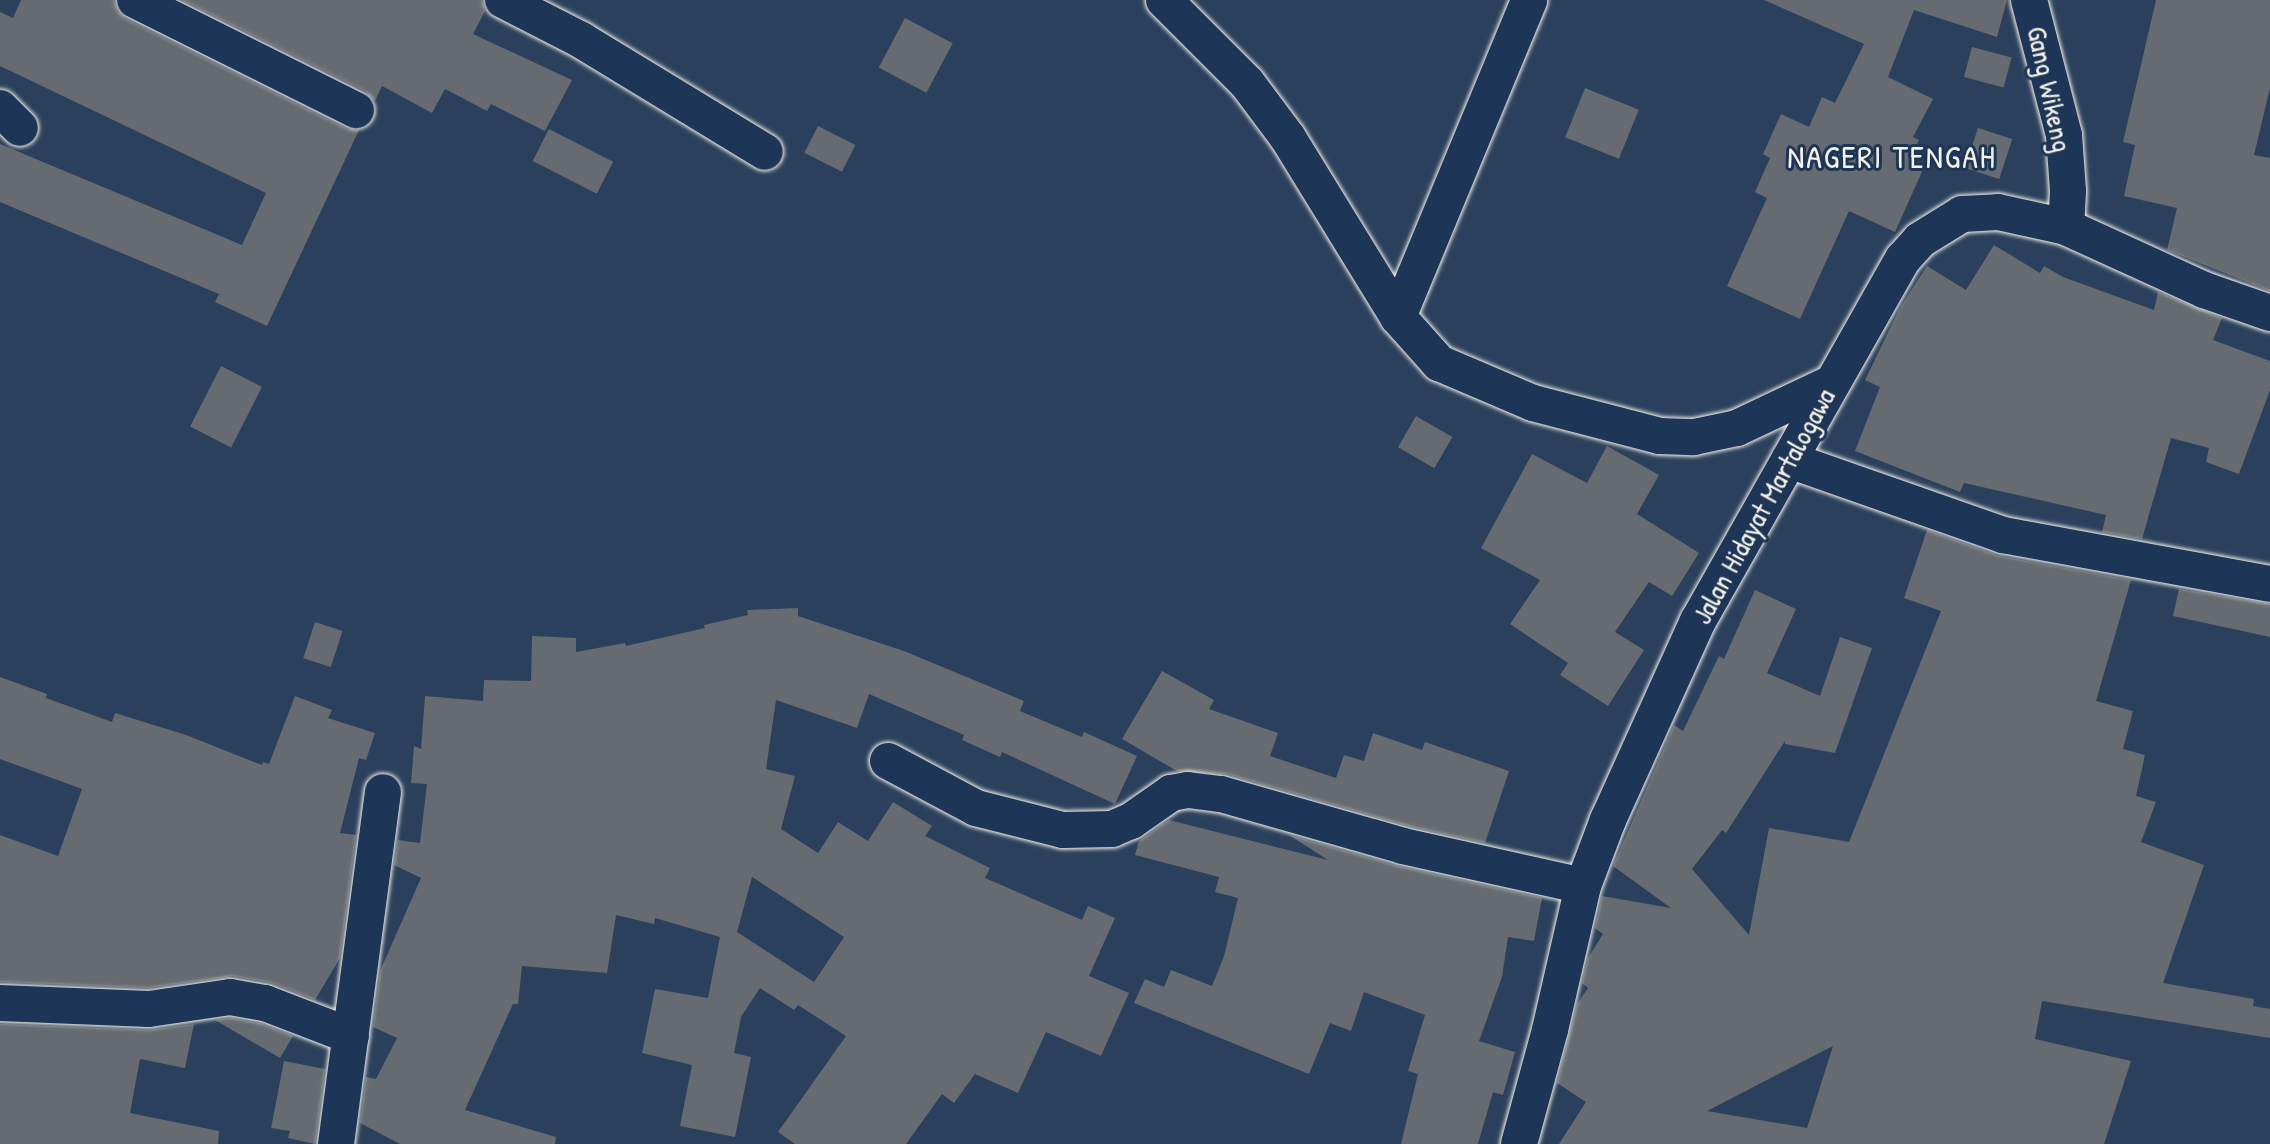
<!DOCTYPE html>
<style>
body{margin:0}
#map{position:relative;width:2270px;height:1144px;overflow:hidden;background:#2b405c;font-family:"Patrick Hand",sans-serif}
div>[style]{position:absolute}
.building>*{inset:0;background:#656b70;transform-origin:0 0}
.roads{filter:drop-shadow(0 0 2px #f4f1e8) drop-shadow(0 0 2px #f4f1e8)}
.street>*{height:36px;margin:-18px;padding:0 18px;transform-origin:18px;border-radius:18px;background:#1d3557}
span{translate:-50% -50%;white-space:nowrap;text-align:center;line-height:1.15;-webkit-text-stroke:6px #1d3557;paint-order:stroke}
.street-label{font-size:28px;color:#f4f1e8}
.quarter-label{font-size:32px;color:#f4f1e8;letter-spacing:2px}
</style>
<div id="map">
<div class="building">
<i style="clip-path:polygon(21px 0,114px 0,117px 11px,126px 19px,347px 129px,359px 130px,267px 326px,215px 302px,219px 294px,0 202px,0 144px,242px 245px,266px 193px,0 66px,0 12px,13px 18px)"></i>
<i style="clip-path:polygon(182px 0,482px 0,485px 11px,473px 34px,572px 80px,545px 131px,491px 104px,487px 111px,445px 89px,432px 113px,382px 86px,375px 101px,365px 91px)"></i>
<i style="clip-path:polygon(1764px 0,2007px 0,1997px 37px,1914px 10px,1888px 77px,1933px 99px,1913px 137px,1919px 140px,1910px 159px,1925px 165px,1895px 232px,1849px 211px,1800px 319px,1727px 286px,1767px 198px,1755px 192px,1770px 158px,1763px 154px,1781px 114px,1809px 127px,1822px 97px,1835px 103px,1864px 44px)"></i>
<i style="clip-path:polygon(2156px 0,2270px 0,2270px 88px,2254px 155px,2270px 158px,2270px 291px,2167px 250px,2177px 208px,2124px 196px,2135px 145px,2123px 142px)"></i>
<i style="left:905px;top:18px;width:54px;height:56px;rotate:28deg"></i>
<i style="left:1972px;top:47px;width:41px;height:31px;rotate:15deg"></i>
<i style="left:1585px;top:88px;width:58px;height:53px;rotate:22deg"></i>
<i style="left:818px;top:126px;width:42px;height:30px;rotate:27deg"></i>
<i style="left:1978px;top:128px;width:36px;height:42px;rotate:18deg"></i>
<i style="left:549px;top:129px;width:72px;height:36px;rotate:27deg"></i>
<i style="clip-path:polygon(1994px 245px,2040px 273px,2044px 266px,2063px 277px,2154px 310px,2158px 292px,2222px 318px,2213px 340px,2270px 361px,2270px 390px,2239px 474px,2206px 462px,2209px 448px,2171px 438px,2142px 539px,2102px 532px,2106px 515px,1964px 483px,1960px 492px,1855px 451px,1880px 387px,1865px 380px,1900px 308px,1927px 266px,1966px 290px)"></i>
<i style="left:221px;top:366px;width:46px;height:68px;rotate:27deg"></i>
<i style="left:1416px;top:416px;width:42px;height:36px;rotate:30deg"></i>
<i style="clip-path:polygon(1607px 446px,1659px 475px,1637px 514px,1699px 553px,1672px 596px,1649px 582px,1615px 632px,1644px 650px,1608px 706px,1560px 675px,1568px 663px,1510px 624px,1540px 580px,1481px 548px,1532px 454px,1587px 483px)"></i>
<i style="clip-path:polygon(evenodd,1927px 530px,1999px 556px,2131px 580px,2096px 701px,2133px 711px,2123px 749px,2145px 755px,2136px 796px,2156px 802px,2141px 842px,2204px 865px,2163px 983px,2254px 999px,2253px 1006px,2270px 1009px,2270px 1038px,2042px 1001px,2035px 1039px,2131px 1061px,2104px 1144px,1559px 1144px,1586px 1102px,1557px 1083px,1577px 1004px,1588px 988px,1582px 983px,1588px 958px,1603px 934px,1595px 928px,1602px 896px,1671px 908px,1613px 866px,1674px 725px,1683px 731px,1719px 656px,1724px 659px,1755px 590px,1796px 609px,1767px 673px,1820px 696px,1840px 637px,1872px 648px,1835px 753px,1785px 744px,1785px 741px,1726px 833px,1722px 830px,1692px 869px,1749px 935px,1769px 828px,1849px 842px,1941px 611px,1904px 598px,1927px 530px,1833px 1046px,1807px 1128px,1707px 1111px,1833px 1046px)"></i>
<i style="clip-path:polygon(2179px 589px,2270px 604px,2270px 637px,2173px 616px)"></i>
<i style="clip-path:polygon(evenodd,798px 608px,798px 616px,904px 651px,986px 685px,1024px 701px,1020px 711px,1082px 737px,1084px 732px,1137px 756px,1115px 804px,1002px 752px,1000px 757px,962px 740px,964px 735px,869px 694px,857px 728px,776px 700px,766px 769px,795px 776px,781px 829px,818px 853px,838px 822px,868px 841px,893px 802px,932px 826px,925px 836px,990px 868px,985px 878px,1082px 920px,1088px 906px,1115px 918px,1089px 976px,1129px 993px,1101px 1056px,1046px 1032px,1018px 1093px,975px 1074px,954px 1103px,942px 1094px,906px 1144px,795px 1144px,778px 1132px,846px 1036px,798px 1005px,794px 1010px,760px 988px,741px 1017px,734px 1053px,751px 1057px,735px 1137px,680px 1126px,692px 1065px,642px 1053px,655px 989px,708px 998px,720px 937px,655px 918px,654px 924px,616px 915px,607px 973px,522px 966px,518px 1004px,513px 1004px,465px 1110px,556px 1137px,555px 1144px,400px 1144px,360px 1123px,366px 1077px,376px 1079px,397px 1038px,373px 1027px,380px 971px,421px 878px,394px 865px,398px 840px,420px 843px,427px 784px,411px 783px,414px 746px,421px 749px,425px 696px,483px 701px,484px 680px,531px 681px,532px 636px,576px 638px,576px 652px,625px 643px,626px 646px,705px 628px,704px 625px,748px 615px,747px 610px,798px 608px,752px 877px,844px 937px,814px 982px,737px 932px,752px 877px)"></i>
<i style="left:315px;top:622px;width:29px;height:38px;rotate:18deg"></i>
<i style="clip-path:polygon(1162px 671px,1214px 700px,1209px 709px,1278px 733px,1270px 756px,1336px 778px,1344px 755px,1364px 761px,1373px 733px,1422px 750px,1425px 742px,1509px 771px,1485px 843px,1408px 826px,1227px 774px,1177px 771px,1122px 739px)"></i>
<i style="clip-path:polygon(0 677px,47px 694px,46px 698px,112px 722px,115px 713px,186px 735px,262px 765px,263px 762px,269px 764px,295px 696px,332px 710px,328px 718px,375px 733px,366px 760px,359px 758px,340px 833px,356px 835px,340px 958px,315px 1000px,272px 983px,233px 976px,148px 988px,0 982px,0 835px,58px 856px,82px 789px,0 759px)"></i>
<i style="clip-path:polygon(1169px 820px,1328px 860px,1289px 835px,1398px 866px,1542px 898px,1534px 941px,1508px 937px,1502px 977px,1479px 1041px,1515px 1052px,1503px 1095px,1493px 1092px,1478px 1144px,1401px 1144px,1418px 1074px,1408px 1071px,1425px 1015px,1364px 992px,1351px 1031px,1330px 1023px,1309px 1074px,1134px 1003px,1145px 979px,1164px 987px,1171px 970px,1212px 986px,1224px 956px,1238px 898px,1215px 892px,1219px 877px,1135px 855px,1139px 841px)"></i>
<i style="clip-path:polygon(230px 1018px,259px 1023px,293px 1036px,280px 1058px,215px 1020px)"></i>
<i style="clip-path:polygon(0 1024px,148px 1030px,194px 1024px,185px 1068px,140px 1059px,130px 1113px,219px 1131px,218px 1144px,0 1144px)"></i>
<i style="clip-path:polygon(284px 1061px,325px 1069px,315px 1144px,288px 1138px,290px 1131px,271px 1128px)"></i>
</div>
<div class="roads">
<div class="street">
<i style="left:135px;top:0;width:247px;rotate:26.5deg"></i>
<i style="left:503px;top:0;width:88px;rotate:27.1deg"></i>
<i style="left:581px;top:40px;width:215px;rotate:31.3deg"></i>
<i style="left:1164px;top:0;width:117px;rotate:45deg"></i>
<i style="left:1247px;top:83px;width:69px;rotate:53.3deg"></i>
<i style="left:1288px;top:138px;width:210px;rotate:58.4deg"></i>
<i style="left:1398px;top:317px;width:62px;rotate:48.3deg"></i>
<i style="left:1439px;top:363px;width:102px;rotate:23.1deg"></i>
<i style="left:1533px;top:403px;width:131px;rotate:14.6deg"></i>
<i style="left:1660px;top:436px;width:34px;rotate:2deg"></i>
<i style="left:1694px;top:437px;width:44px;rotate:-11.8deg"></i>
<i style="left:1737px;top:428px;width:105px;rotate:-25.3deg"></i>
<i style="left:2029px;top:0;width:139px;rotate:75.5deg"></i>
<i style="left:2064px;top:135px;width:56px;rotate:85.9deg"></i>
<i style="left:2068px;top:191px;width:36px;rotate:93deg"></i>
<i style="left:0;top:108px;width:28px;rotate:45deg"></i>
<i style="left:1398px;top:317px;width:343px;rotate:-67.5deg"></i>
<i style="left:1789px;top:460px;width:227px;rotate:19.3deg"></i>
<i style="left:2003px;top:535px;width:271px;rotate:10.4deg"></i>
<i style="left:888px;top:761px;width:100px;rotate:28.1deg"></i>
<i style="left:976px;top:808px;width:90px;rotate:14.2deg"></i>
<i style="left:1063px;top:830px;width:49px;rotate:-1.2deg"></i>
<i style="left:1112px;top:829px;width:21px;rotate:-23deg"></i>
<i style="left:1131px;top:821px;width:49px;rotate:-35deg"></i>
<i style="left:1171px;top:793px;width:17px;rotate:-10deg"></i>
<i style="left:1188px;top:790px;width:33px;rotate:7deg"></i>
<i style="left:1221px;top:794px;width:189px;rotate:15.9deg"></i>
<i style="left:1403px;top:846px;width:184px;rotate:12.5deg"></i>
<i style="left:0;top:1003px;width:149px;rotate:2.3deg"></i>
<i style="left:149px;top:1009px;width:82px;rotate:-8.4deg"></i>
<i style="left:230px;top:997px;width:36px;rotate:10deg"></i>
<i style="left:265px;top:1003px;width:92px;rotate:21deg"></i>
<i style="left:336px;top:1144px;width:355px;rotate:-82.4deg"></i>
<i style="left:1519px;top:1144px;width:118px;rotate:-74.8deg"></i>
<i style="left:1550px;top:1030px;width:148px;rotate:-77.1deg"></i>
<i style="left:1583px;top:886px;width:71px;rotate:-69.3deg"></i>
<i style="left:1608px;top:820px;width:218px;rotate:-65.7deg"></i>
<i style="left:1698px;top:621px;width:416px;rotate:-60.5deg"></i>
<i style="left:1903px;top:259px;width:25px;rotate:-48deg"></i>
<i style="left:1920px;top:240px;width:49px;rotate:-31.8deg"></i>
<i style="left:1962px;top:214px;width:36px;rotate:-3deg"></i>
<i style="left:1998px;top:212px;width:70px;rotate:12.4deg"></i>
<i style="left:2066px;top:227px;width:152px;rotate:24.5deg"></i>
<i style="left:2204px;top:290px;width:70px;rotate:19.2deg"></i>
</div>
</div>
<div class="street-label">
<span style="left:2050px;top:89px;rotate:78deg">Gang Wikeng</span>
<span style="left:1763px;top:506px;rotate:-61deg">Jalan Hidayat Martalogawa</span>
</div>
<div class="quarter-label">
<span style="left:1892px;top:157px">NAGERI TENGAH</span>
</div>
</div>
